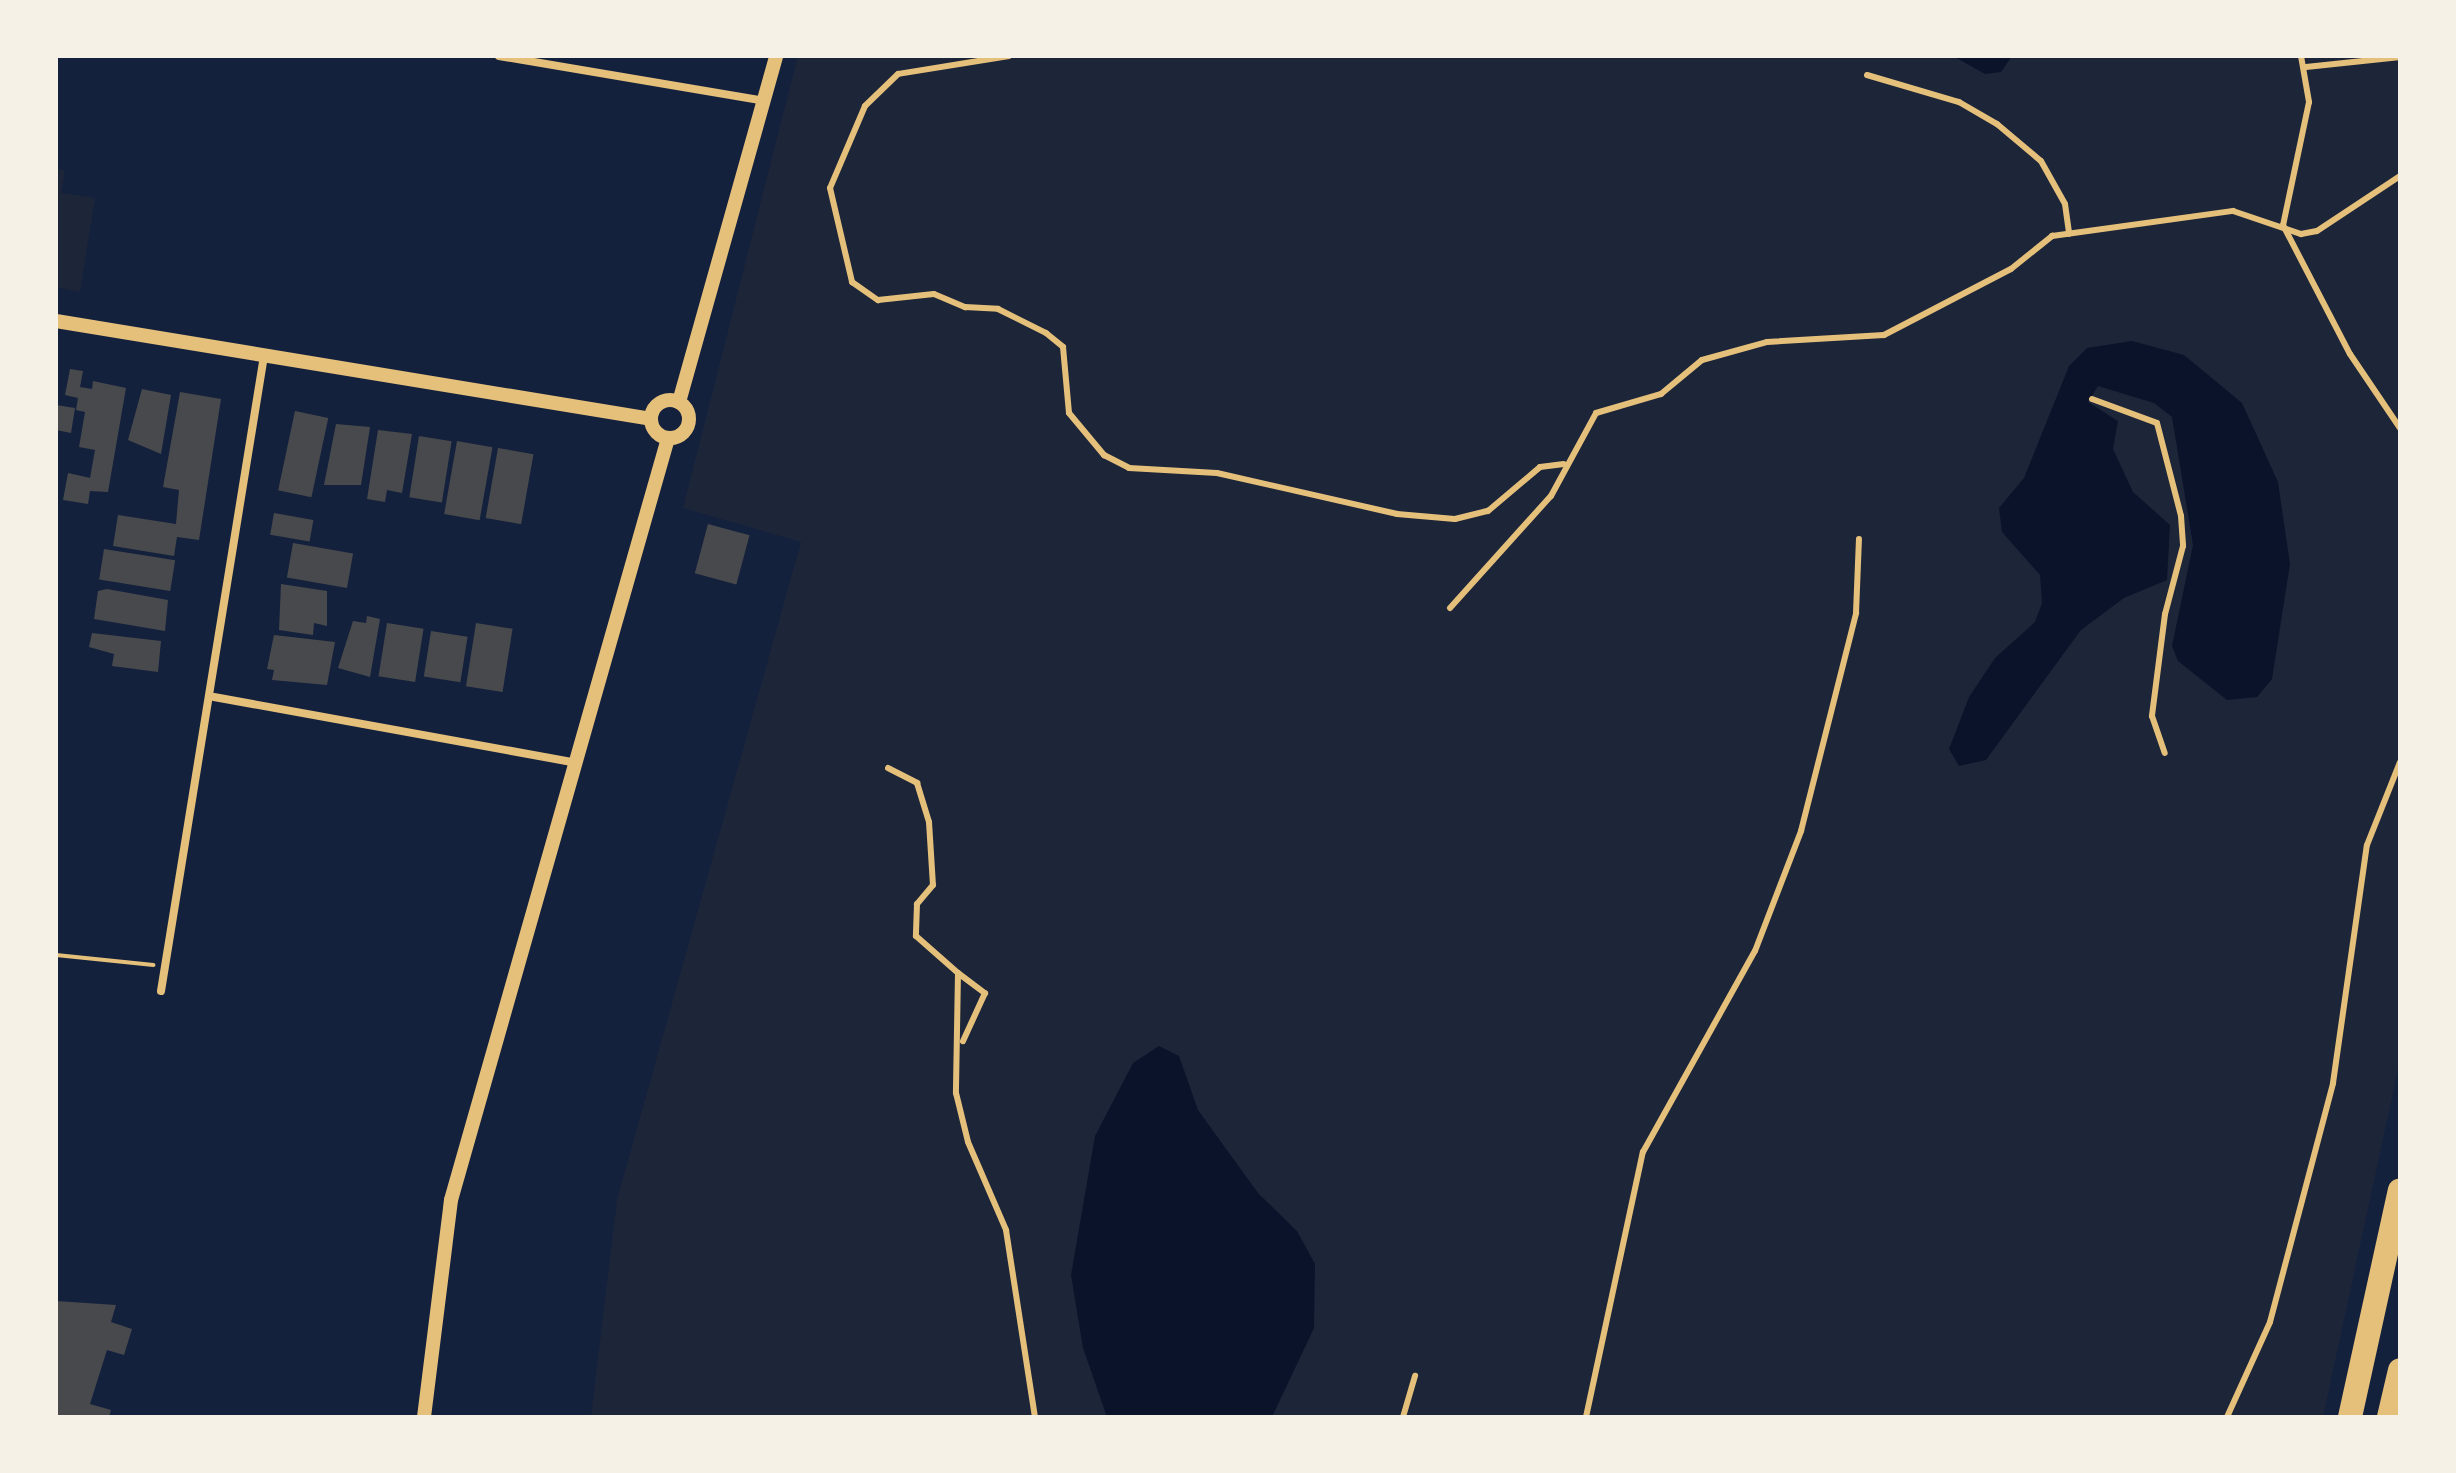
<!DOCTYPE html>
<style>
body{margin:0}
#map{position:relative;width:2456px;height:1473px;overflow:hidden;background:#14213d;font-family:Signika,sans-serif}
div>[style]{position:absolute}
.green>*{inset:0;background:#1d2539}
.water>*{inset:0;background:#0b132b}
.building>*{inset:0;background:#48494c;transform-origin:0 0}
.path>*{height:4px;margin:-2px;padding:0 2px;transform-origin:2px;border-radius:2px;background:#e5c07b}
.service>*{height:6px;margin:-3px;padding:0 3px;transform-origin:3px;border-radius:3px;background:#e5c07b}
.minor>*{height:8px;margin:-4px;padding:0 4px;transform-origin:4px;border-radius:4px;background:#e5c07b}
.tertiary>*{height:14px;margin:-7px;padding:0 7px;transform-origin:7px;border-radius:7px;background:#e5c07b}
.tertiary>.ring{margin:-7px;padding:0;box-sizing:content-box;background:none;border:14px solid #e5c07b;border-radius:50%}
.motorway>*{height:24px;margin:-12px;padding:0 12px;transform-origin:12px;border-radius:12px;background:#e5c07b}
span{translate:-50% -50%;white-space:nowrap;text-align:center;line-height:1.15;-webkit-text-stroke:8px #f6f1e7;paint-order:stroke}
.frame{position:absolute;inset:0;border:58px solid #f6f1e7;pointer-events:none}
</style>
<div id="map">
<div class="green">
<i style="clip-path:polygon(798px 56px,2400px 56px,2400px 1060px,2323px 1417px,591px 1417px,617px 1200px,801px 542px,683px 508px)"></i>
<i style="clip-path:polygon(56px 169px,65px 170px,61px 193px,95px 198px,80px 292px,56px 287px)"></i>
</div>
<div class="water">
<i style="clip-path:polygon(1953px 56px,2012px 56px,2001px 72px,1985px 74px)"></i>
<i style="clip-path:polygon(2132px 341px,2184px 355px,2242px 403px,2278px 482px,2290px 564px,2272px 679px,2257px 697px,2227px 700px,2178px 661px,2172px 646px,2193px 545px,2172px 417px,2154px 403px,2098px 386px,2088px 402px,2118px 421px,2113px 449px,2133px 492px,2170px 525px,2167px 580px,2124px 598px,2081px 630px,1986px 760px,1959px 766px,1949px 749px,1969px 697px,1995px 658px,2035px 622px,2042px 603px,2040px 575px,2002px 532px,1999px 508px,2024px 478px,2069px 366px,2087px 348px)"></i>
<i style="clip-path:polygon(1159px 1046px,1179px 1056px,1198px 1110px,1258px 1193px,1297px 1231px,1315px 1264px,1314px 1328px,1272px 1417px,1107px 1417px,1083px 1348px,1071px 1275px,1095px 1136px,1133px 1063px)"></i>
</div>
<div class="building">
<i style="clip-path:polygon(70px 369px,83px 371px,80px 387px,92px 389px,93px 381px,126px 388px,108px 492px,90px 491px,88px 504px,63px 500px,68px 473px,90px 478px,95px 450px,79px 447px,85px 412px,76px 410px,78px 398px,65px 395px)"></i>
<i style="clip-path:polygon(142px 389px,171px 395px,161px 454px,128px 440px)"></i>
<i style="clip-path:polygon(180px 392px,221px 399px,199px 540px,177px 537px,174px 556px,113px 546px,118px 515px,176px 524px,179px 490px,163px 487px)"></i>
<i style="clip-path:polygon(56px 405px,75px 408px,71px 433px,56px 430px)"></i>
<i style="left:295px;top:411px;width:34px;height:81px;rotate:12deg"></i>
<i style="clip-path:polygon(336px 424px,370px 427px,361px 485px,324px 485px)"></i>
<i style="clip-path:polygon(378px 430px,412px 434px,402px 493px,387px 490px,385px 502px,367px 499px)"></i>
<i style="left:419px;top:436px;width:33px;height:62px;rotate:9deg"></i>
<i style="left:457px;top:441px;width:36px;height:74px;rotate:10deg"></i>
<i style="left:498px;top:448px;width:36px;height:71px;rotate:10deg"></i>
<i style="left:274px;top:513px;width:40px;height:22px;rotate:10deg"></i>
<i style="left:708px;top:524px;width:43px;height:51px;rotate:15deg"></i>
<i style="left:293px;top:543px;width:61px;height:35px;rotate:10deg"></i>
<i style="left:104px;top:549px;width:72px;height:31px;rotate:9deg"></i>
<i style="clip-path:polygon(281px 584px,327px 591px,327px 626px,314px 623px,313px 635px,279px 630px)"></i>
<i style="clip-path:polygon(107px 589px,168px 600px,165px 631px,94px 619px,98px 591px)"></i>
<i style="clip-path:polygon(367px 616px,380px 619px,370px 677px,338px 668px,353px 621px,366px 623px)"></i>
<i style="left:387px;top:623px;width:37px;height:54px;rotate:9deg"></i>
<i style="left:476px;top:623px;width:37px;height:64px;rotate:9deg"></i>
<i style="left:431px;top:631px;width:37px;height:46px;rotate:9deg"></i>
<i style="clip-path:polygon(92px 633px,161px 641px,158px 672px,112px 666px,114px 654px,89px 647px)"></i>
<i style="clip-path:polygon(274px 635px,335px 642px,327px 685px,272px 680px,274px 670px,267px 669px)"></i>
<i style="clip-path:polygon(56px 1301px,116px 1305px,111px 1322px,132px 1329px,124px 1355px,107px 1350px,90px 1404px,111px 1410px,109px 1417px,56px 1417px)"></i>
</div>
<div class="path">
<i style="left:56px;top:955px;width:98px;rotate:5.9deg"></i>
</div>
<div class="service">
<i style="left:1009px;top:56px;width:112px;rotate:170.8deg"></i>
<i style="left:898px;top:74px;width:46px;rotate:135.9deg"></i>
<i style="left:865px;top:106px;width:89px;rotate:113.1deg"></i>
<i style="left:830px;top:188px;width:97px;rotate:76.8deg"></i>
<i style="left:852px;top:282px;width:32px;rotate:35deg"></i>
<i style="left:878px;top:300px;width:56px;rotate:-6.1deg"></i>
<i style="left:934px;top:294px;width:34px;rotate:23deg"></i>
<i style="left:965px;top:307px;width:33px;rotate:3deg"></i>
<i style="left:998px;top:309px;width:54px;rotate:26.6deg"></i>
<i style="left:1046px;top:333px;width:22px;rotate:39deg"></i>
<i style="left:1063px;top:347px;width:66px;rotate:84.8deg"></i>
<i style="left:1069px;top:413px;width:55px;rotate:50.2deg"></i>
<i style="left:1104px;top:455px;width:28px;rotate:27deg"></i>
<i style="left:1129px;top:468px;width:88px;rotate:3.3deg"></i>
<i style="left:1217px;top:473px;width:185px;rotate:12.8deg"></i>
<i style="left:1397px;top:514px;width:58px;rotate:4.9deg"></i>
<i style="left:1455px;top:519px;width:34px;rotate:-14deg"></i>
<i style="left:1488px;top:511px;width:68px;rotate:-40.2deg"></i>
<i style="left:1540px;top:467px;width:24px;rotate:-7deg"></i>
<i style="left:2301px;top:56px;width:47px;rotate:80.1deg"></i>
<i style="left:2309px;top:102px;width:126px;rotate:101.9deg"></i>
<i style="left:2283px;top:225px;width:145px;rotate:62.6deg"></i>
<i style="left:2350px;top:354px;width:89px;rotate:56deg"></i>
<i style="left:2306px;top:67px;width:95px;rotate:-6.1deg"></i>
<i style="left:1867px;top:75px;width:96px;rotate:16.4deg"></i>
<i style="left:1959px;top:102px;width:44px;rotate:30.1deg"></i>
<i style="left:1997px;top:124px;width:57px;rotate:40.1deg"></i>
<i style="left:2041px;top:161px;width:49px;rotate:60.8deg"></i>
<i style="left:2065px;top:204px;width:30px;rotate:82deg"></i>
<i style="left:2092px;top:399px;width:69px;rotate:20.3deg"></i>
<i style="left:2157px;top:423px;width:96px;rotate:75.5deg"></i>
<i style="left:2181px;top:516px;width:30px;rotate:86deg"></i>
<i style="left:2183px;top:546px;width:70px;rotate:104.8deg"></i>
<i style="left:2165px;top:614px;width:103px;rotate:97.3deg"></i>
<i style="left:2152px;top:716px;width:39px;rotate:71deg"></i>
<i style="left:1450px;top:608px;width:151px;rotate:-48deg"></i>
<i style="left:1551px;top:496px;width:94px;rotate:-61.5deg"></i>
<i style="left:1596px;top:413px;width:68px;rotate:-16.3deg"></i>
<i style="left:1661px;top:394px;width:53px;rotate:-39.7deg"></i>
<i style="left:1702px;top:360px;width:67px;rotate:-15.5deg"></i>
<i style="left:1767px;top:342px;width:117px;rotate:-3.4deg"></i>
<i style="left:1884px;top:335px;width:143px;rotate:-27.5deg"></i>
<i style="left:2011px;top:269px;width:53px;rotate:-38.8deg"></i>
<i style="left:2052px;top:236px;width:183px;rotate:-7.9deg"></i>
<i style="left:2233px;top:211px;width:72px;rotate:18.7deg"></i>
<i style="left:2301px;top:234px;width:16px;rotate:-11deg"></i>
<i style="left:2317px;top:231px;width:100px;rotate:-33.5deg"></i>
<i style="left:888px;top:768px;width:33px;rotate:27deg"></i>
<i style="left:917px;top:783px;width:41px;rotate:72.9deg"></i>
<i style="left:929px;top:822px;width:63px;rotate:86.4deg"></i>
<i style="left:933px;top:885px;width:25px;rotate:130deg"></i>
<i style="left:917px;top:904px;width:32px;rotate:92deg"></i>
<i style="left:916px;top:936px;width:56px;rotate:41.4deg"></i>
<i style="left:958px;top:973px;width:120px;rotate:91deg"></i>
<i style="left:956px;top:1093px;width:50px;rotate:76.2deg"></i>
<i style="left:968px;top:1142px;width:96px;rotate:66.6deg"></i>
<i style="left:1006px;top:1230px;width:189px;rotate:81.2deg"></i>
<i style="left:958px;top:973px;width:34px;rotate:37deg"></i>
<i style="left:985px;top:993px;width:53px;rotate:114.6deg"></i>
<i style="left:1403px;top:1417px;width:43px;rotate:-73.7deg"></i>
<i style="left:1586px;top:1417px;width:271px;rotate:-77.9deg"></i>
<i style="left:1643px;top:1152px;width:230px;rotate:-60.9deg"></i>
<i style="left:1755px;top:951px;width:129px;rotate:-69deg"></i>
<i style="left:1801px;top:831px;width:225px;rotate:-75.8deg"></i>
<i style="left:1856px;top:613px;width:74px;rotate:-87.7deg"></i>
<i style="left:2227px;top:1417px;width:104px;rotate:-65.6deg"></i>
<i style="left:2270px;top:1322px;width:247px;rotate:-75.2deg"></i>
<i style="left:2333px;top:1083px;width:240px;rotate:-81.9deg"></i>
<i style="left:2367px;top:845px;width:89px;rotate:-68.3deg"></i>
</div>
<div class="minor">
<i style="left:499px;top:56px;width:269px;rotate:9.6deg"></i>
<i style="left:214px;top:697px;width:369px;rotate:10.3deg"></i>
<i style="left:161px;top:991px;width:643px;rotate:-80.79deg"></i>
</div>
<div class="tertiary">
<i style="left:56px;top:321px;width:603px;rotate:9.35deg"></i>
<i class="ring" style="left:651px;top:400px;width:24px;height:24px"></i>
<i style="left:679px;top:402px;width:359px;rotate:-74.3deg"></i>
<i style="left:424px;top:1417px;width:219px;rotate:-82.9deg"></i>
<i style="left:451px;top:1200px;width:792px;rotate:-74.1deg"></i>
</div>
<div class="motorway">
<i style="left:2350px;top:1417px;width:232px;rotate:-77.6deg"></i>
<i style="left:2389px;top:1417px;width:48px;rotate:-76.8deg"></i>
</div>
<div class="frame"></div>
</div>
